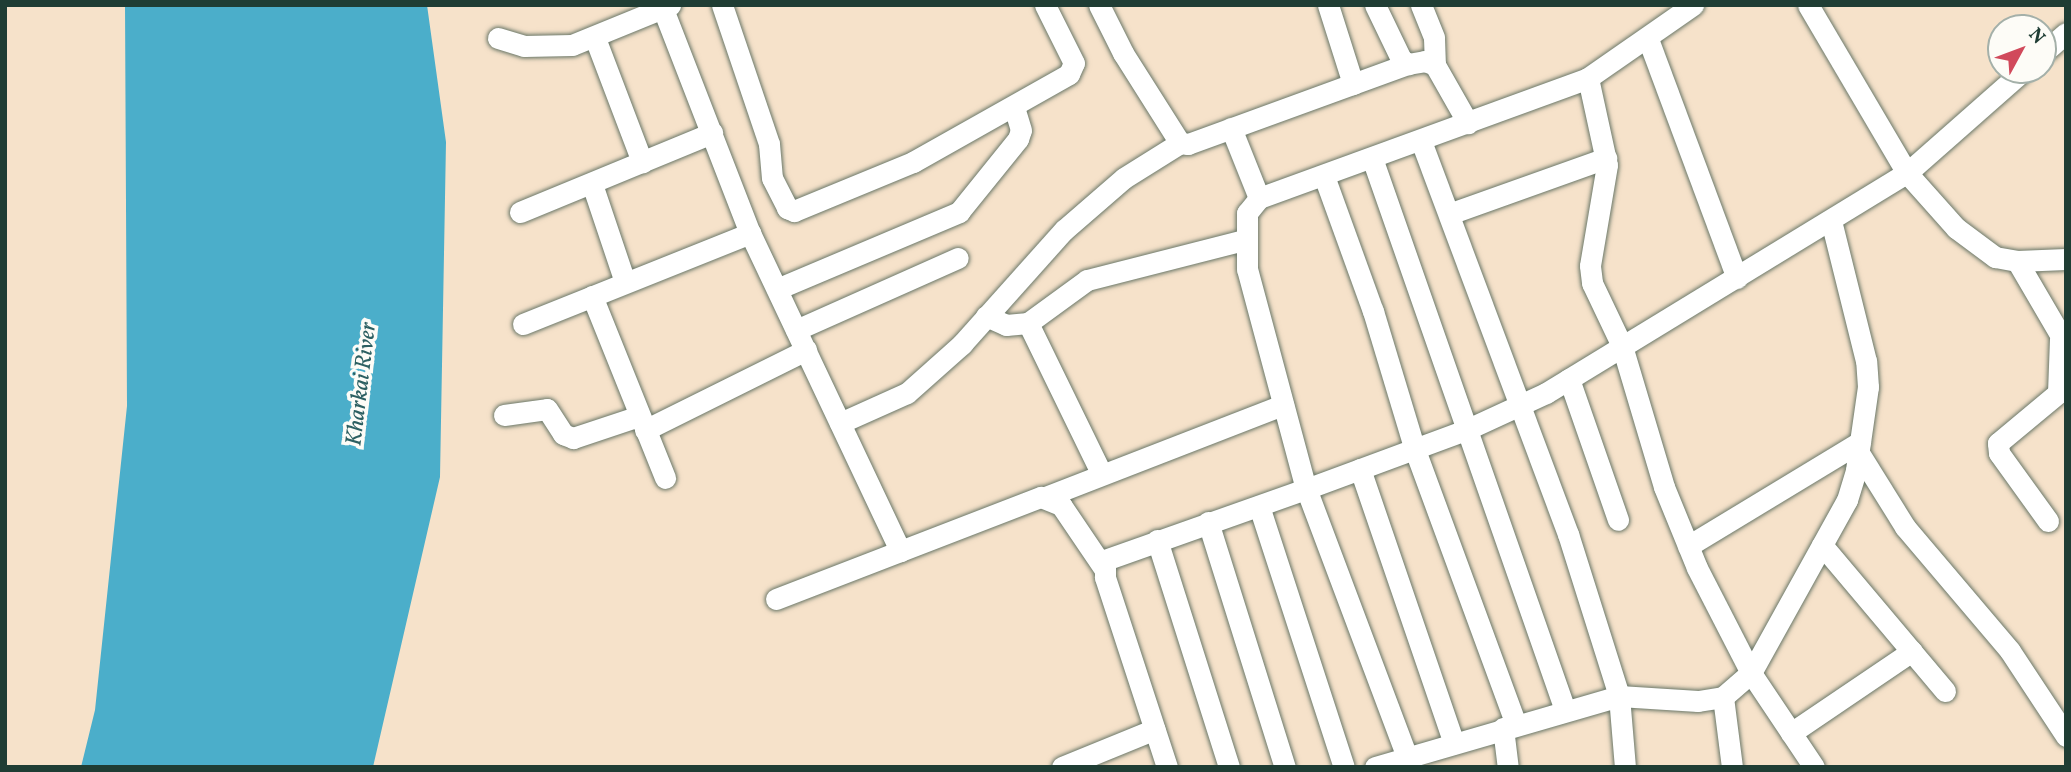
<!DOCTYPE html>
<style>
body{margin:0}
#map{position:relative;width:2071px;height:772px;overflow:hidden;background:#f6e2ca;font-family:Vollkorn,serif}
div>[style]{position:absolute}
.water>*{inset:0;background:#4baeca}
.roads{filter:drop-shadow(0 0 2px #6a7768) drop-shadow(0 0 2px #6a7768)}
.minor>*{height:21px;margin:-10.5px;padding:0 10.5px;transform-origin:10.5px;border-radius:10.5px;background:#fff}
span{translate:-50% -50%;white-space:nowrap;text-align:center;line-height:1.15;-webkit-text-stroke:7px #fdfcf7;paint-order:stroke}
.water-label{font-size:23px;color:#2c5f61;font-style:italic}
.frame{position:absolute;inset:0;border:7px solid #1f3d34;pointer-events:none}
.north{position:absolute;left:1987px;top:14px;width:70px;height:70px;box-sizing:border-box;background:#fdfcf7;border:2px solid #a4b0a9;border-radius:50%;rotate:49deg;font-size:19px;font-weight:700;line-height:28px;text-align:center;color:#1f3d34}
.north::after{content:'';display:block;margin:auto;width:24px;height:32px;background:#d1495b;clip-path:polygon(50% 0,100% 100%,50% 72%,0 100%)}
</style>
<div id="map">
<div class="water">
<i style="clip-path:polygon(125px 5px,427px 5px,446px 142px,440px 477px,373px 767px,81px 767px,95px 710px,127px 406px)"></i>
</div>
<div class="roads">
<div class="minor">
<i style="left:722px;top:5px;width:147px;rotate:71.3deg"></i>
<i style="left:769px;top:144px;width:34px;rotate:85deg"></i>
<i style="left:772px;top:178px;width:34px;rotate:63deg"></i>
<i style="left:787px;top:208px;width:8px;rotate:23deg"></i>
<i style="left:794px;top:211px;width:129px;rotate:-22.4deg"></i>
<i style="left:913px;top:162px;width:179px;rotate:-29.4deg"></i>
<i style="left:1069px;top:74px;width:12px;rotate:-66deg"></i>
<i style="left:1074px;top:63px;width:65px;rotate:-116.6deg"></i>
<i style="left:1099px;top:5px;width:54px;rotate:63.4deg"></i>
<i style="left:1123px;top:53px;width:107px;rotate:57.7deg"></i>
<i style="left:1180px;top:143px;width:8px;rotate:7deg"></i>
<i style="left:1188px;top:144px;width:234px;rotate:-20deg"></i>
<i style="left:1328px;top:5px;width:83px;rotate:72.4deg"></i>
<i style="left:1375px;top:5px;width:60px;rotate:64.3deg"></i>
<i style="left:1401px;top:59px;width:9px;rotate:36deg"></i>
<i style="left:1408px;top:64px;width:17px;rotate:-10deg"></i>
<i style="left:1425px;top:61px;width:11px;rotate:22deg"></i>
<i style="left:1435px;top:65px;width:67px;rotate:60.4deg"></i>
<i style="left:1421px;top:5px;width:35px;rotate:68deg"></i>
<i style="left:1434px;top:38px;width:27px;rotate:88deg"></i>
<i style="left:1808px;top:5px;width:195px;rotate:59.5deg"></i>
<i style="left:1907px;top:173px;width:74px;rotate:48.3deg"></i>
<i style="left:1956px;top:228px;width:49px;rotate:36.6deg"></i>
<i style="left:1995px;top:257px;width:22px;rotate:10deg"></i>
<i style="left:2017px;top:261px;width:49px;rotate:-2.3deg"></i>
<i style="left:663px;top:9px;width:240px;rotate:68.8deg"></i>
<i style="left:750px;top:233px;width:352px;rotate:64.7deg"></i>
<i style="left:498px;top:38px;width:27px;rotate:17deg"></i>
<i style="left:524px;top:46px;width:48px;rotate:-1.2deg"></i>
<i style="left:572px;top:45px;width:106px;rotate:-22.2deg"></i>
<i style="left:595px;top:38px;width:133px;rotate:69.2deg"></i>
<i style="left:1648px;top:39px;width:255px;rotate:69.6deg"></i>
<i style="left:2043px;top:53px;width:30px;rotate:-41deg"></i>
<i style="left:1588px;top:78px;width:89px;rotate:77.7deg"></i>
<i style="left:1607px;top:165px;width:102px;rotate:99.6deg"></i>
<i style="left:1590px;top:266px;width:17px;rotate:83deg"></i>
<i style="left:1592px;top:283px;width:70px;rotate:64.5deg"></i>
<i style="left:1622px;top:346px;width:147px;rotate:73.4deg"></i>
<i style="left:1664px;top:487px;width:87px;rotate:67.8deg"></i>
<i style="left:1697px;top:568px;width:118px;rotate:62.8deg"></i>
<i style="left:1751px;top:673px;width:113px;rotate:56.2deg"></i>
<i style="left:1231px;top:128px;width:75px;rotate:68.2deg"></i>
<i style="left:1421px;top:141px;width:420px;rotate:69.5deg"></i>
<i style="left:1568px;top:534px;width:170px;rotate:72.5deg"></i>
<i style="left:1619px;top:696px;width:71px;rotate:85.2deg"></i>
<i style="left:1372px;top:158px;width:585px;rotate:70.73deg"></i>
<i style="left:1324px;top:176px;width:144px;rotate:70.1deg"></i>
<i style="left:1373px;top:311px;width:145px;rotate:73.2deg"></i>
<i style="left:1415px;top:450px;width:292px;rotate:69.8deg"></i>
<i style="left:592px;top:184px;width:103px;rotate:71.4deg"></i>
<i style="left:520px;top:212px;width:208px;rotate:-22.4deg"></i>
<i style="left:1449px;top:214px;width:167px;rotate:-19.6deg"></i>
<i style="left:2017px;top:261px;width:97px;rotate:59.7deg"></i>
<i style="left:777px;top:289px;width:198px;rotate:-22.9deg"></i>
<i style="left:959px;top:212px;width:94px;rotate:-51.1deg"></i>
<i style="left:1018px;top:139px;width:9px;rotate:-72deg"></i>
<i style="left:1021px;top:130px;width:24px;rotate:-107deg"></i>
<i style="left:592px;top:296px;width:196px;rotate:68.1deg"></i>
<i style="left:986px;top:316px;width:22px;rotate:24deg"></i>
<i style="left:1006px;top:325px;width:22px;rotate:-5deg"></i>
<i style="left:1028px;top:323px;width:73px;rotate:-36.1deg"></i>
<i style="left:1087px;top:280px;width:162px;rotate:-14.3deg"></i>
<i style="left:1028px;top:323px;width:167px;rotate:64deg"></i>
<i style="left:523px;top:324px;width:245px;rotate:-21.8deg"></i>
<i style="left:796px;top:330px;width:177px;rotate:-24deg"></i>
<i style="left:1569px;top:379px;width:149px;rotate:70.8deg"></i>
<i style="left:504px;top:415px;width:43px;rotate:-7.9deg"></i>
<i style="left:547px;top:409px;width:30px;rotate:57deg"></i>
<i style="left:563px;top:434px;width:11px;rotate:22deg"></i>
<i style="left:573px;top:438px;width:70px;rotate:-18.4deg"></i>
<i style="left:840px;top:423px;width:73px;rotate:-24.1deg"></i>
<i style="left:907px;top:393px;width:74px;rotate:-41.7deg"></i>
<i style="left:962px;top:344px;width:153px;rotate:-48.2deg"></i>
<i style="left:1064px;top:230px;width:79px;rotate:-40.9deg"></i>
<i style="left:1124px;top:178px;width:66px;rotate:-32deg"></i>
<i style="left:645px;top:430px;width:180px;rotate:-26.4deg"></i>
<i style="left:1859px;top:453px;width:87px;rotate:58.1deg"></i>
<i style="left:1905px;top:527px;width:162px;rotate:49.7deg"></i>
<i style="left:2010px;top:651px;width:102px;rotate:56.6deg"></i>
<i style="left:1360px;top:469px;width:290px;rotate:71.1deg"></i>
<i style="left:1048px;top:496px;width:252px;rotate:-21.2deg"></i>
<i style="left:1259px;top:506px;width:274px;rotate:72deg"></i>
<i style="left:2048px;top:521px;width:84px;rotate:-125.8deg"></i>
<i style="left:1999px;top:453px;width:10px;rotate:-96deg"></i>
<i style="left:1998px;top:443px;width:78px;rotate:-39.8deg"></i>
<i style="left:2058px;top:393px;width:54px;rotate:-87.9deg"></i>
<i style="left:1208px;top:522px;width:257px;rotate:72.6deg"></i>
<i style="left:1157px;top:540px;width:238px;rotate:72.4deg"></i>
<i style="left:1822px;top:545px;width:191px;rotate:49.9deg"></i>
<i style="left:1688px;top:546px;width:201px;rotate:-31.2deg"></i>
<i style="left:776px;top:599px;width:284px;rotate:-21.1deg"></i>
<i style="left:1041px;top:497px;width:22px;rotate:22deg"></i>
<i style="left:1061px;top:505px;width:75px;rotate:55.9deg"></i>
<i style="left:1723px;top:697px;width:71px;rotate:82.7deg"></i>
<i style="left:1503px;top:728px;width:39px;rotate:83deg"></i>
<i style="left:1791px;top:733px;width:146px;rotate:-34.1deg"></i>
<i style="left:1407px;top:757px;width:286px;rotate:-110.6deg"></i>
<i style="left:1306px;top:489px;width:173px;rotate:-20.3deg"></i>
<i style="left:1468px;top:429px;width:86px;rotate:-24.8deg"></i>
<i style="left:1546px;top:393px;width:423px;rotate:-31.4deg"></i>
<i style="left:1907px;top:173px;width:156px;rotate:-41.4deg"></i>
<i style="left:1062px;top:767px;width:100px;rotate:-22.2deg"></i>
<i style="left:1167px;top:767px;width:200px;rotate:-108.1deg"></i>
<i style="left:1105px;top:577px;width:17px;rotate:-90deg"></i>
<i style="left:1105px;top:560px;width:213px;rotate:-19.5deg"></i>
<i style="left:1306px;top:489px;width:228px;rotate:-105deg"></i>
<i style="left:1247px;top:269px;width:56px;rotate:-90deg"></i>
<i style="left:1247px;top:213px;width:19px;rotate:-51deg"></i>
<i style="left:1259px;top:198px;width:350px;rotate:-20deg"></i>
<i style="left:1588px;top:78px;width:128px;rotate:-34.8deg"></i>
<i style="left:1375px;top:767px;width:254px;rotate:-16.2deg"></i>
<i style="left:1619px;top:696px;width:79px;rotate:3.6deg"></i>
<i style="left:1698px;top:701px;width:25px;rotate:-9deg"></i>
<i style="left:1723px;top:697px;width:37px;rotate:-41deg"></i>
<i style="left:1751px;top:673px;width:198px;rotate:-61deg"></i>
<i style="left:1847px;top:500px;width:31px;rotate:-73deg"></i>
<i style="left:1856px;top:470px;width:84px;rotate:-81.8deg"></i>
<i style="left:1868px;top:387px;width:26px;rotate:-94deg"></i>
<i style="left:1866px;top:361px;width:144px;rotate:-104deg"></i>
</div>
</div>
<div class="water-label">
<span style="left:362px;top:384px;rotate:-83deg">Kharkai River</span>
</div>
<div class="frame"></div>
<div class="north">N</div>
</div>
